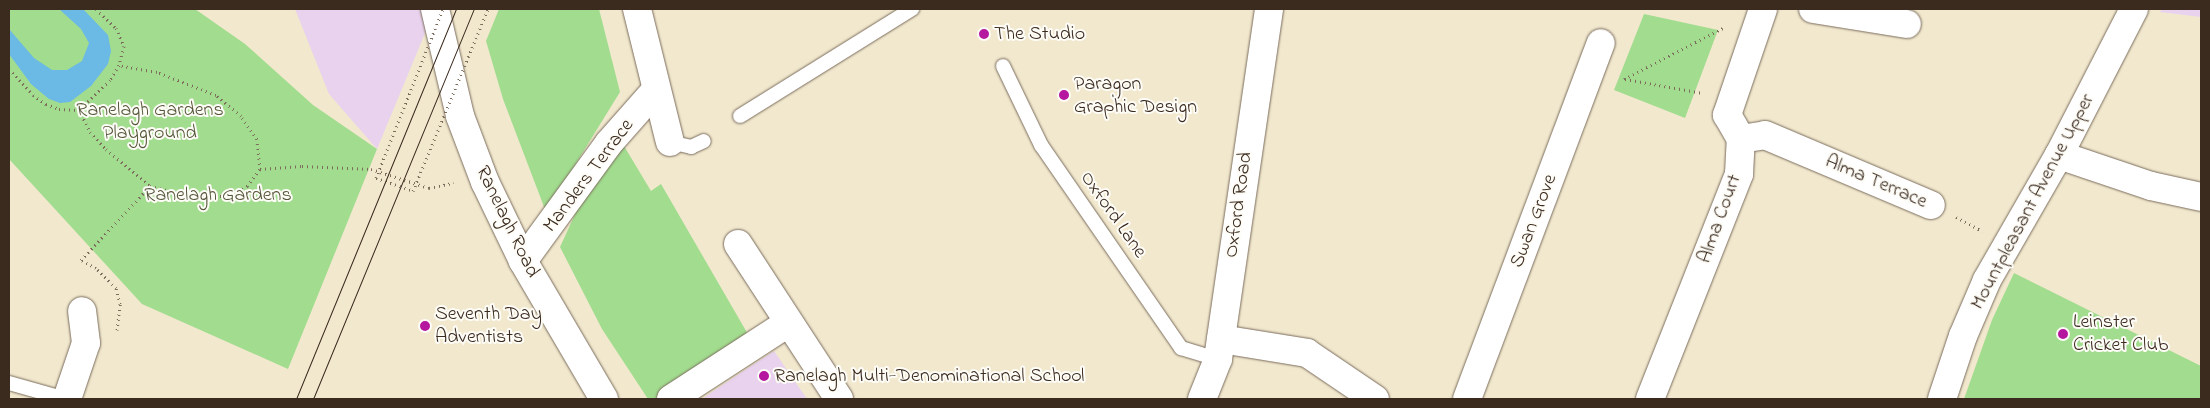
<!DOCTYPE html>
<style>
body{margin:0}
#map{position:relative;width:2210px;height:408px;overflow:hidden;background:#f1e8ce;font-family:"Indie Flower",sans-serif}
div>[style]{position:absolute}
.built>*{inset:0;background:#e8d2ee}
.green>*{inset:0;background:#a2dc8f}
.water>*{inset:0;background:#6bb9e5}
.path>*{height:3px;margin-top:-1.5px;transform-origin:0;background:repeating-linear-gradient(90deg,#7b6c5c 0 1px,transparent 0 5px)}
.roads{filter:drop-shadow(0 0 1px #7b6c5c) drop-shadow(0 0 1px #7b6c5c)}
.service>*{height:14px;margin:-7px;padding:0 7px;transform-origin:7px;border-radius:7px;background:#fff}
.minor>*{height:28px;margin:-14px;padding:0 14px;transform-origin:14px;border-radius:14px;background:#fff}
.tertiary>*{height:28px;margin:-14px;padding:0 14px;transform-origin:14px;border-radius:14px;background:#fff}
.secondary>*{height:28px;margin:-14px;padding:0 14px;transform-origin:14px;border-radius:14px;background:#fff}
.tram>*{height:1px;margin:-0.5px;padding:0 0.5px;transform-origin:0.5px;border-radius:0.5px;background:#3b2a1e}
.path-bridge>*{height:3px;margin-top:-1.5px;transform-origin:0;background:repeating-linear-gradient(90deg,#7b6c5c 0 1px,transparent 0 5px)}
.dots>*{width:14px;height:14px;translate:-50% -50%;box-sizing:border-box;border:2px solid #fdfcf7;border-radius:50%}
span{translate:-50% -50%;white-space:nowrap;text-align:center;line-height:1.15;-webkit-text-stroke:4px #fdfcf7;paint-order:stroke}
.poi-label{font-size:20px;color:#3b2a1e}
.left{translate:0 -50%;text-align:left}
.park-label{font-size:20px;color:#55563a}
.street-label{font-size:20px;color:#3b2a1e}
.frame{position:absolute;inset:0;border:10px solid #3b2a1e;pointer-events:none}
</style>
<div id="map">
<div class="built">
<i style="clip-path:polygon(295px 9px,435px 9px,377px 149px,329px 94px)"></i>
<i style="clip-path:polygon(2162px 9px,2201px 9px,2201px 17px,2160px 12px)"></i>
<i style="clip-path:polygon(774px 351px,807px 399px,702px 399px,733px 378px)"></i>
</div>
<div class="green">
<i style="clip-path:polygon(9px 9px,195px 9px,245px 44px,313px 105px,377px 149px,288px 369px,142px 304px,9px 159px)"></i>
<i style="clip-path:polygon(499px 9px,599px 9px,620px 92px,546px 212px,503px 99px,486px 41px)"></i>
<i style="clip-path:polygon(1644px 14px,1718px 30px,1685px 118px,1614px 90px)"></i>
<i style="clip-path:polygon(621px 141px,651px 191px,661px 184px,749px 336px,654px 399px,648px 399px,602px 329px,560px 247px,577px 210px)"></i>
<i style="clip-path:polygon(2014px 273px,2201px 366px,2201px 399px,1964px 399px,1992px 320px)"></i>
</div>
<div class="water">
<i style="clip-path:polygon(59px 9px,83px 9px,108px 35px,111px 51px,108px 64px,91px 86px,70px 102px,60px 103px,49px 99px,31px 84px,9px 54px,9px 29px,34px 58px,52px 70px,67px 70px,82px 61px,89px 43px,81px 29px)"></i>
</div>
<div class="path">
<i style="left:96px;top:9px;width:28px;rotate:44deg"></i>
<i style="left:116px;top:28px;width:20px;rotate:66deg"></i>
<i style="left:124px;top:46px;width:20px;rotate:105deg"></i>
<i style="left:9px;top:69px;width:35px;rotate:47deg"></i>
<i style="left:33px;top:95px;width:16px;rotate:35deg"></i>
<i style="left:46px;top:104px;width:14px;rotate:21deg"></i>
<i style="left:59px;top:109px;width:20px;rotate:3deg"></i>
<i style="left:1624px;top:79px;width:111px;rotate:-27.3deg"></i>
<i style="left:1625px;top:79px;width:79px;rotate:10.2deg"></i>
<i style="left:260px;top:169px;width:30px;rotate:-96deg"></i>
<i style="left:257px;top:139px;width:28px;rotate:-125deg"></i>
<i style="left:241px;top:116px;width:33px;rotate:-140deg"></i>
<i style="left:216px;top:95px;width:63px;rotate:-158.7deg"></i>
<i style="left:157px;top:72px;width:39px;rotate:-170deg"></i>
<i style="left:119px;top:65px;width:17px;rotate:121deg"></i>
<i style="left:110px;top:80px;width:43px;rotate:135.9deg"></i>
<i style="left:79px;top:110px;width:25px;rotate:63deg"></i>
<i style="left:90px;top:132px;width:23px;rotate:47deg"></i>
<i style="left:106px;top:149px;width:57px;rotate:40.1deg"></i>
<i style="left:150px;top:186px;width:41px;rotate:14deg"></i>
<i style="left:190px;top:196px;width:39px"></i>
<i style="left:229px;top:196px;width:21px;rotate:-29deg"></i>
<i style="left:247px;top:186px;width:21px;rotate:-53deg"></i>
<i style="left:260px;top:169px;width:42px;rotate:-4.1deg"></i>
<i style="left:302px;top:166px;width:69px;rotate:2.5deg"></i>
<i style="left:371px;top:169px;width:61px;rotate:18.1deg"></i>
<i style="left:429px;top:188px;width:25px;rotate:-12deg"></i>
<i style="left:376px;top:178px;width:39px;rotate:19deg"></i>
<i style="left:1956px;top:217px;width:30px;rotate:28deg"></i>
<i style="left:117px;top:330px;width:26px;rotate:-83deg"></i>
<i style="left:120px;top:304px;width:16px;rotate:-104deg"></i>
<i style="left:116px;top:288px;width:28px;rotate:-135deg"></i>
<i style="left:96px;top:268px;width:17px;rotate:-152deg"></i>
<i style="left:81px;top:260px;width:101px;rotate:-47deg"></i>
</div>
<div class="roads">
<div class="service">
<i style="left:1003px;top:66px;width:88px;rotate:64.3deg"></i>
<i style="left:1041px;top:145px;width:247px;rotate:55.4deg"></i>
<i style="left:1181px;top:348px;width:39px;rotate:17deg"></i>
<i style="left:740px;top:116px;width:203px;rotate:-31.9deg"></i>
<i style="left:670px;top:142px;width:22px;rotate:13deg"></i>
<i style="left:691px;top:147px;width:14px;rotate:-25deg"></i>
<i style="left:9px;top:383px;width:59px;rotate:15.7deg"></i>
</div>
<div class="minor">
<i style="left:637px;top:9px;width:137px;rotate:76.1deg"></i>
<i style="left:1813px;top:9px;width:95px;rotate:9.1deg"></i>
<i style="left:1741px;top:139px;width:24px;rotate:-9deg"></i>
<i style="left:1765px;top:135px;width:180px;rotate:22.9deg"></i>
<i style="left:2059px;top:155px;width:97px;rotate:18.6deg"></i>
<i style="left:2151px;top:186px;width:51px;rotate:12.4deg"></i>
<i style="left:738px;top:244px;width:185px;rotate:56.9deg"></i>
<i style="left:523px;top:261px;width:146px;rotate:-53.9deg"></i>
<i style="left:609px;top:143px;width:69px;rotate:-48.5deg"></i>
<i style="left:1221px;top:339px;width:87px;rotate:9.2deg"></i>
<i style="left:1307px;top:353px;width:82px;rotate:34.1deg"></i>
<i style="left:67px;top:399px;width:59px;rotate:-71.3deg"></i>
<i style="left:86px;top:343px;width:32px;rotate:-97deg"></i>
<i style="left:671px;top:399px;width:140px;rotate:-33deg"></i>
<i style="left:1202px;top:399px;width:43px;rotate:-68.2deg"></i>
<i style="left:1218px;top:359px;width:354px;rotate:-81.7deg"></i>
<i style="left:1467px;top:399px;width:380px;rotate:-69.4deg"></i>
<i style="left:1650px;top:399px;width:242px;rotate:-68.4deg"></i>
<i style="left:1739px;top:174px;width:35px;rotate:-87deg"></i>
<i style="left:1741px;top:139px;width:28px;rotate:-120deg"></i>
<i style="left:1727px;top:115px;width:112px;rotate:-71.2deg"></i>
</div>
<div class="tertiary">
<i style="left:1942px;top:399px;width:66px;rotate:-71.6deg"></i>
<i style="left:1963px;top:336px;width:61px;rotate:-66.8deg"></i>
<i style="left:1987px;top:280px;width:144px;rotate:-60.1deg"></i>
<i style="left:2059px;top:155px;width:164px;rotate:-62.8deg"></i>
</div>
<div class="secondary">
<i style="left:435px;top:9px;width:110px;rotate:76.8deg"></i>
<i style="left:460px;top:116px;width:71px;rotate:69.3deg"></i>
<i style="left:485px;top:182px;width:88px;rotate:64.3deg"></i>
<i style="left:523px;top:261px;width:160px;rotate:59.6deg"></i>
</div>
</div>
<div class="tram">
<i style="left:296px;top:399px;width:422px;rotate:-67.7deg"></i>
<i style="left:313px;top:399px;width:422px;rotate:-67.6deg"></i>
</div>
<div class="path-bridge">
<i style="left:376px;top:178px;width:182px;rotate:-68.4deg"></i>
<i style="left:413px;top:191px;width:197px;rotate:-67.6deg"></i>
</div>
<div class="dots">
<i style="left:984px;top:34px;background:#b5179e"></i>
<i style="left:1064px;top:95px;background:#b5179e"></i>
<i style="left:425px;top:326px;background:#b5179e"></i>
<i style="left:2063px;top:334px;background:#b5179e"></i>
<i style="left:764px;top:376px;background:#b5179e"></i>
</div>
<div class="poi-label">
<span class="left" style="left:994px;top:34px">The Studio</span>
<span class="left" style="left:1074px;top:96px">Paragon<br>Graphic Design</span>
<span class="left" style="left:435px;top:326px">Seventh Day<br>Adventists</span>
<span class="left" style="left:2073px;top:334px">Leinster<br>Cricket Club</span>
<span class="left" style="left:774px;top:376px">Ranelagh Multi-Denominational School</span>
</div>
<div class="park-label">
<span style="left:150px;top:122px">Ranelagh Gardens<br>Playground</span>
<span style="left:218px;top:195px">Ranelagh Gardens</span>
</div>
<div class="street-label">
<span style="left:589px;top:176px;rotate:-53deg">Manders Terrace</span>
<span style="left:1876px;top:182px;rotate:23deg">Alma Terrace</span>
<span style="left:2033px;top:202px;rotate:-62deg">Mountpleasant Avenue Upper</span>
<span style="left:1239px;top:205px;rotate:-82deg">Oxford Road</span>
<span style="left:1113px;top:215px;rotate:55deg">Oxford Lane</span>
<span style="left:1720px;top:219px;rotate:-70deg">Alma Court</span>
<span style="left:1534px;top:221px;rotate:-69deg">Swan Grove</span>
<span style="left:507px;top:222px;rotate:64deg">Ranelagh Road</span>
</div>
<div class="frame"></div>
</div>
